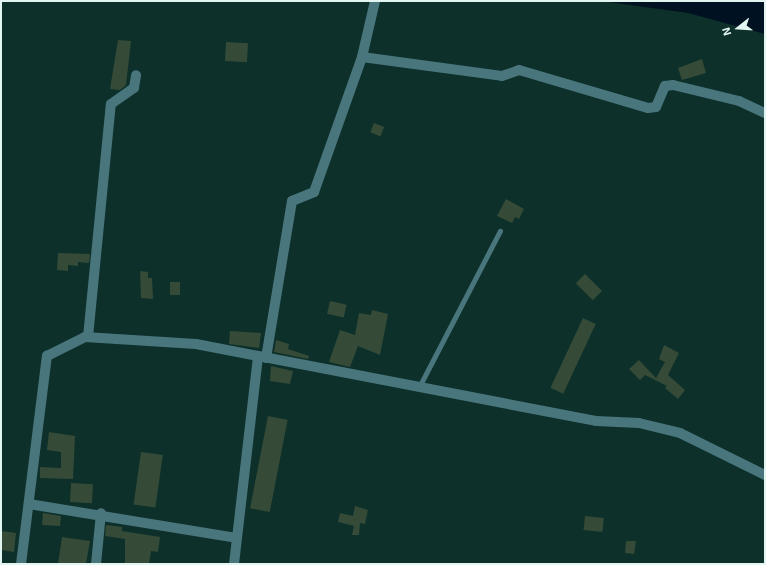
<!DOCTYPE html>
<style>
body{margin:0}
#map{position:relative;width:766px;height:565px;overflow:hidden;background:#0d302a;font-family:"Exo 2",sans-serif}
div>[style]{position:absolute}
.water>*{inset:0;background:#001121}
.building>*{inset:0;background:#354b38;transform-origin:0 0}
.service>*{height:5px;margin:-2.5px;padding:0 2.5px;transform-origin:2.5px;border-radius:2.5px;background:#49757d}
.minor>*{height:10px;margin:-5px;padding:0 5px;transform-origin:5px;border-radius:5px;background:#49757d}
span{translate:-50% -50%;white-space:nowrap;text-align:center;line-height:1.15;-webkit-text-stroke:3px #0d302a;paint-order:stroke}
.frame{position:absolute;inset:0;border:2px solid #e3f5f1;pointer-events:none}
.north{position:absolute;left:718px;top:8px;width:40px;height:40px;-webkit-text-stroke:3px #0d302a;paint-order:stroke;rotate:253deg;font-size:11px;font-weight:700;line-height:16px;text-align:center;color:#e3f5f1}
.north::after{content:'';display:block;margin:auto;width:14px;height:18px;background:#e3f5f1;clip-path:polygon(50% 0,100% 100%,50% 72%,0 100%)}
</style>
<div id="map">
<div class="water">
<i style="clip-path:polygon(601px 1px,765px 1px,765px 34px,688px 13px)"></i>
</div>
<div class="building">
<i style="clip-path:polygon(118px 40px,131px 41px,126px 85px,120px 90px,110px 89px)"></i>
<i style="left:226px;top:42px;width:22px;height:19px;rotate:3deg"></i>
<i style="clip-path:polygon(702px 59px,706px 73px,682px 80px,678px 68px)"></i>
<i style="left:374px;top:123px;width:11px;height:10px;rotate:22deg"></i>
<i style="clip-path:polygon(506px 199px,524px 209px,519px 219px,515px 217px,512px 223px,497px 216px)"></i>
<i style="clip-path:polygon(58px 253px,90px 254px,89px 263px,78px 262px,78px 266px,68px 265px,68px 271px,57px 270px)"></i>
<i style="clip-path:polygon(140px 271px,148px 272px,148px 278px,152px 278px,153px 299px,141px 298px)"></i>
<i style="left:585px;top:274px;width:24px;height:13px;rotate:45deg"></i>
<i style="left:170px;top:282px;width:10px;height:13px"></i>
<i style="left:330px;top:301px;width:17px;height:13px;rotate:13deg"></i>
<i style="clip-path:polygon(372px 310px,388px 314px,380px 355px,358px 346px,350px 367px,329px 362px,340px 330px,355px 335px,359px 313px,371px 315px)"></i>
<i style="left:583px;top:318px;width:14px;height:77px;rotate:25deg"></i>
<i style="clip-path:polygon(230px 331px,261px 333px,259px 348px,229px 344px)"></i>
<i style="clip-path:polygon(276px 340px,289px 344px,288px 349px,309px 356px,308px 359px,274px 352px)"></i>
<i style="clip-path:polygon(664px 345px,679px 353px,668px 375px,685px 390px,678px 399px,665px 388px,667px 386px,645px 375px,640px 380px,629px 369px,639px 360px,656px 378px,665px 362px,659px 359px)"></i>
<i style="clip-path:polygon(271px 366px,293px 371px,290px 384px,270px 381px)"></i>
<i style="left:268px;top:416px;width:20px;height:94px;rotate:11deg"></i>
<i style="clip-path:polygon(49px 432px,75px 436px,73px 479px,40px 478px,40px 467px,61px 468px,61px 452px,47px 450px)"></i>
<i style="left:141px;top:452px;width:22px;height:53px;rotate:8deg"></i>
<i style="left:71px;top:483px;width:22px;height:19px;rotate:3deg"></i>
<i style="clip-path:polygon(355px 506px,368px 510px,365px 524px,360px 523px,359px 535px,352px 535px,354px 526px,338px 522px,340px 513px,353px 516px)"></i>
<i style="clip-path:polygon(43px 513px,61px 516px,60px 526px,42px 525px)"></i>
<i style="left:585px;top:516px;width:19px;height:14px;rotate:6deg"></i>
<i style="clip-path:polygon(106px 525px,122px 527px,122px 531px,160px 537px,158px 552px,151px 551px,149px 564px,125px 564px,125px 539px,105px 536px)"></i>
<i style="clip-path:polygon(1px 531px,16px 533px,14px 552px,1px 550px)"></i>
<i style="clip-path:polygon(62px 537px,90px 541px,86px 564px,58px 564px)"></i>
<i style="clip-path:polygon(626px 541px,636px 541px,634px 554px,625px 553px)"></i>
</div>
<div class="service">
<i style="left:419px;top:387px;width:176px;rotate:-62.6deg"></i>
</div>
<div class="minor">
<i style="left:362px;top:57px;width:141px;rotate:7.7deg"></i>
<i style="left:502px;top:76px;width:18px;rotate:-19deg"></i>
<i style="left:519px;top:70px;width:134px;rotate:16.4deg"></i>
<i style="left:648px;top:108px;width:8px;rotate:-7deg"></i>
<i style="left:656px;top:107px;width:23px;rotate:-67deg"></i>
<i style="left:665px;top:86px;width:8px;rotate:-7deg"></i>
<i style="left:673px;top:85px;width:68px;rotate:13.6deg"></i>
<i style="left:739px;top:101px;width:29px;rotate:25deg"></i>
<i style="left:88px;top:337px;width:234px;rotate:-84.4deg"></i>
<i style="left:111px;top:104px;width:28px;rotate:-35deg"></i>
<i style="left:134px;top:88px;width:13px;rotate:-81deg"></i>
<i style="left:266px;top:358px;width:159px;rotate:-80.6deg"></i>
<i style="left:292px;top:201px;width:24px;rotate:-22deg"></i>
<i style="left:314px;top:192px;width:143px;rotate:-70.4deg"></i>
<i style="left:362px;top:57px;width:57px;rotate:-76.9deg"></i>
<i style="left:29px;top:504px;width:210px;rotate:9.3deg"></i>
<i style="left:21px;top:564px;width:210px;rotate:-82.9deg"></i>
<i style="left:47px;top:356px;width:42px;rotate:-26.6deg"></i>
<i style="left:85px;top:337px;width:111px;rotate:3.6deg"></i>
<i style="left:196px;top:344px;width:407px;rotate:10.9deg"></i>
<i style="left:596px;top:421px;width:43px;rotate:2.7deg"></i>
<i style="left:639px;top:423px;width:42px;rotate:13.7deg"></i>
<i style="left:680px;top:433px;width:95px;rotate:26.3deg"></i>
<i style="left:96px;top:564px;width:51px;rotate:-84.4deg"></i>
<i style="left:234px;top:564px;width:209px;rotate:-83.4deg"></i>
</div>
<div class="frame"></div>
<div class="north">N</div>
</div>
